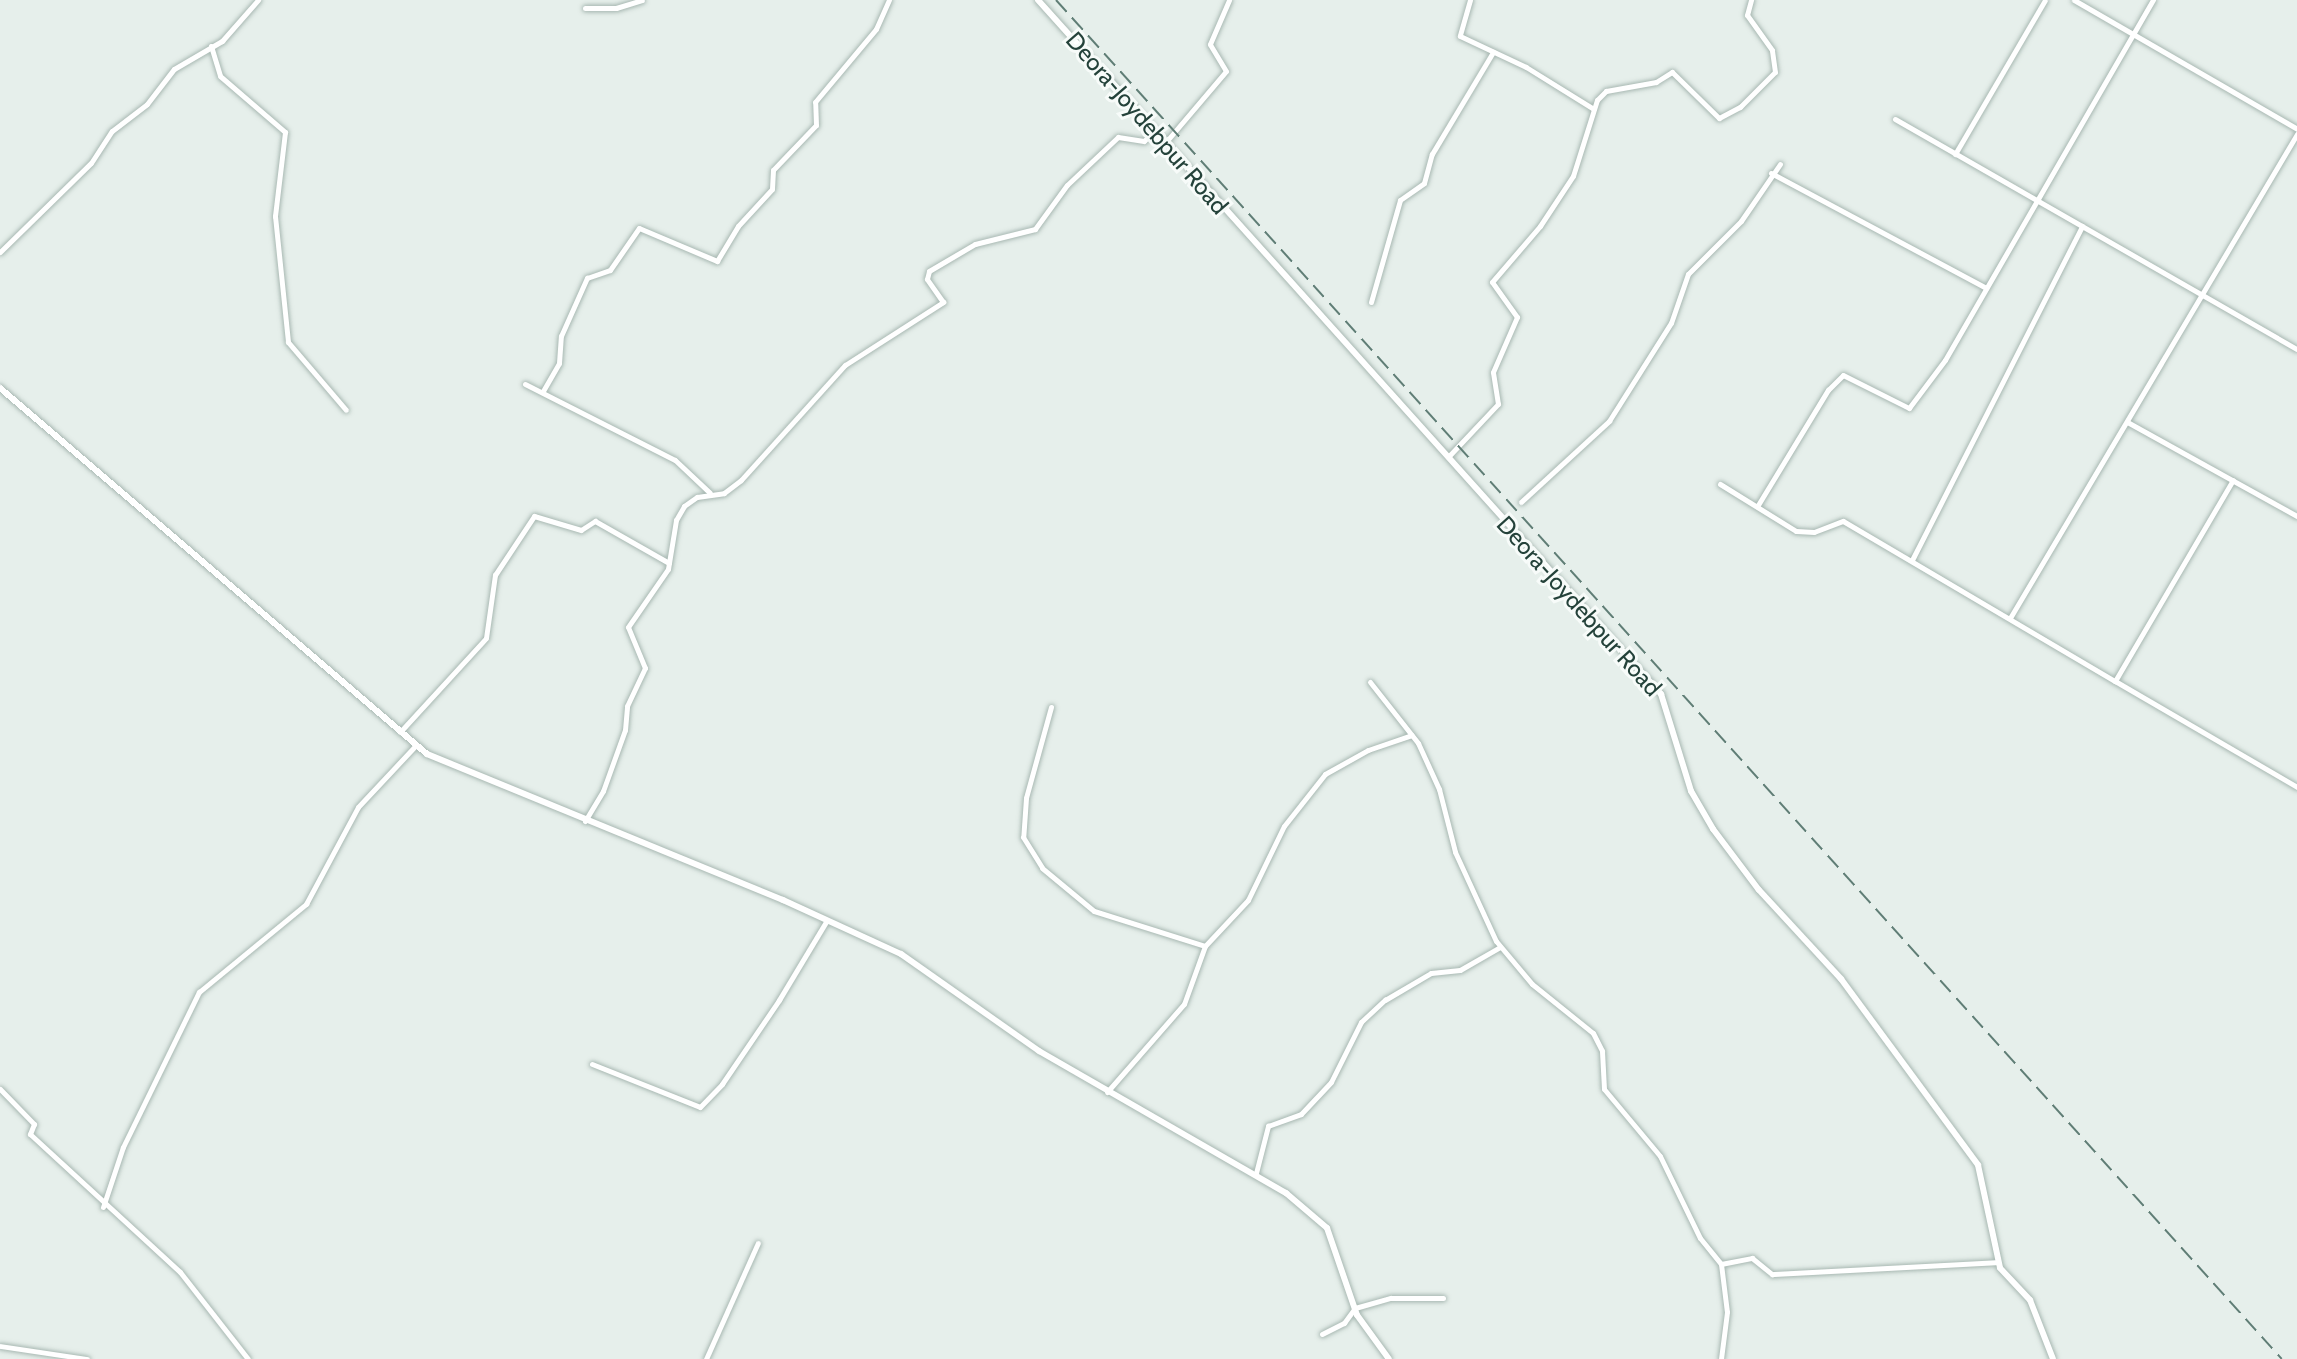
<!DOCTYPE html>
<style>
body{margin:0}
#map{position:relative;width:2297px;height:1359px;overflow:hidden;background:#e6efeb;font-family:Cabin,sans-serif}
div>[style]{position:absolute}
.roads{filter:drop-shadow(0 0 2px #a8b8b2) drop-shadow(0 0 2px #a8b8b2)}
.minor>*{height:5px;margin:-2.5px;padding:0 2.5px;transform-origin:2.5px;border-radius:2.5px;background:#fff}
.tertiary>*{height:6px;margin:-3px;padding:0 3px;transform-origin:3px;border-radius:3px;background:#fff}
.rail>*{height:2px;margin-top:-1px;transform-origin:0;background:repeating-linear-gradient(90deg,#5f7d75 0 16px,transparent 0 24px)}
span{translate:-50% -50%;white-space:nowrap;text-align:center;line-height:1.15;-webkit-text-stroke:6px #f7fbf9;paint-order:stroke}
.street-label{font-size:24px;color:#24423a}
</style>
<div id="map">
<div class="roads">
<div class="minor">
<i style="left:1470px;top:0;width:37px;rotate:106deg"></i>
<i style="left:1460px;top:36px;width:73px;rotate:25.2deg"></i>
<i style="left:1526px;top:67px;width:78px;rotate:31.8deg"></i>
<i style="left:2074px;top:0;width:258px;rotate:30deg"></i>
<i style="left:585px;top:8px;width:31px"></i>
<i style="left:616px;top:8px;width:27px;rotate:-17deg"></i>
<i style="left:211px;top:46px;width:31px;rotate:73deg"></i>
<i style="left:220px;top:76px;width:86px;rotate:40.7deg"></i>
<i style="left:285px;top:132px;width:85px;rotate:96.8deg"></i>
<i style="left:275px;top:216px;width:127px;rotate:84.1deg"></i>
<i style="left:288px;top:342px;width:89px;rotate:49.5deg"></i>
<i style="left:1895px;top:119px;width:463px;rotate:29.8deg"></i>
<i style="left:1165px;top:143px;width:94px;rotate:-49.7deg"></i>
<i style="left:1226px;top:71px;width:31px;rotate:-121deg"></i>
<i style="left:1210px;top:44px;width:48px;rotate:-66.6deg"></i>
<i style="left:1955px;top:154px;width:178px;rotate:-59.7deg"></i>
<i style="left:1771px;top:173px;width:244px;rotate:28.1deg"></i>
<i style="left:0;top:252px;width:127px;rotate:-44.4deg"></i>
<i style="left:91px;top:163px;width:38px;rotate:-57deg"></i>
<i style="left:112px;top:131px;width:44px;rotate:-37.6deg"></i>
<i style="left:147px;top:104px;width:44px;rotate:-52.4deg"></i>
<i style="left:174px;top:69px;width:56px;rotate:-30.3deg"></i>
<i style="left:222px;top:41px;width:55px;rotate:-48.7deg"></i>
<i style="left:1371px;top:302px;width:106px;rotate:-74.1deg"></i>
<i style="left:1400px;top:200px;width:29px;rotate:-35deg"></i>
<i style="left:1424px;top:183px;width:30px;rotate:-75deg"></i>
<i style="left:1432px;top:154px;width:119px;rotate:-59.1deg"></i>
<i style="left:525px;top:384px;width:168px;rotate:26.9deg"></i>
<i style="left:675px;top:460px;width:48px;rotate:43.3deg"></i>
<i style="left:543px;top:391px;width:32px;rotate:-60deg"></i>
<i style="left:559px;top:363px;width:27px;rotate:-86deg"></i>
<i style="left:561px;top:336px;width:64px;rotate:-65.9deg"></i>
<i style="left:587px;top:278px;width:24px;rotate:-19deg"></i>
<i style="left:610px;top:270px;width:51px;rotate:-55.4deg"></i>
<i style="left:639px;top:228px;width:85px;rotate:22.9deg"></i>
<i style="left:717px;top:261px;width:41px;rotate:-59deg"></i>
<i style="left:738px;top:226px;width:50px;rotate:-47.4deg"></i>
<i style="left:772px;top:189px;width:19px;rotate:-87deg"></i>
<i style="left:773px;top:170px;width:62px;rotate:-46.3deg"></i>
<i style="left:816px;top:125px;width:23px;rotate:-92deg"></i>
<i style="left:815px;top:102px;width:95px;rotate:-50.1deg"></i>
<i style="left:876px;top:29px;width:32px;rotate:-66deg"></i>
<i style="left:2129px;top:423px;width:192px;rotate:29deg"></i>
<i style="left:1448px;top:457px;width:73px;rotate:-46.7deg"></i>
<i style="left:1498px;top:404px;width:32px;rotate:-99deg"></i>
<i style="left:1493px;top:372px;width:60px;rotate:-66.4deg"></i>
<i style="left:1517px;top:317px;width:43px;rotate:-125.5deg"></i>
<i style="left:1492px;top:282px;width:74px;rotate:-49.4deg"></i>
<i style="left:1540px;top:226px;width:60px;rotate:-56.6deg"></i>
<i style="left:1573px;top:176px;width:80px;rotate:-72.5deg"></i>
<i style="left:1597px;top:100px;width:13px;rotate:-45deg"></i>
<i style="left:1606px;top:91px;width:51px;rotate:-10.2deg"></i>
<i style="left:1656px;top:82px;width:19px;rotate:-32deg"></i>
<i style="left:1672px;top:72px;width:66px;rotate:44.4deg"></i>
<i style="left:1719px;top:118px;width:24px;rotate:-28deg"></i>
<i style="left:1740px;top:107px;width:49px;rotate:-45deg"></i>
<i style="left:1775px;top:72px;width:22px;rotate:-98deg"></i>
<i style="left:1772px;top:50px;width:43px;rotate:-125.5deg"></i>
<i style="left:1747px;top:15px;width:16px;rotate:-75deg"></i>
<i style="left:1720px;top:484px;width:89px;rotate:31.7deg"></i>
<i style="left:1796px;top:531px;width:18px;rotate:3deg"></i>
<i style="left:1814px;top:532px;width:31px;rotate:-21deg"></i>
<i style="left:1843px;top:521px;width:316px;rotate:30.5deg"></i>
<i style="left:2115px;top:681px;width:233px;rotate:-59.6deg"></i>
<i style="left:1521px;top:502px;width:120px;rotate:-42.6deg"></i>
<i style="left:1609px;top:421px;width:116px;rotate:-57.7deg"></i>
<i style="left:1671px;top:323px;width:52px;rotate:-70.9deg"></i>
<i style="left:1688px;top:274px;width:75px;rotate:-45deg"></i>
<i style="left:1741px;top:221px;width:69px;rotate:-55.6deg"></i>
<i style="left:1758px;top:505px;width:135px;rotate:-58.7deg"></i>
<i style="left:1828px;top:390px;width:21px;rotate:-45deg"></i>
<i style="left:1843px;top:375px;width:74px;rotate:26.6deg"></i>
<i style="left:1909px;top:408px;width:60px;rotate:-53.1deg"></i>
<i style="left:1945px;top:360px;width:416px;rotate:-60deg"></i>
<i style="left:1912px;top:560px;width:375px;rotate:-63deg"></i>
<i style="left:2010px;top:618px;width:563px;rotate:-59.33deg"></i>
<i style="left:2115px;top:681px;width:211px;rotate:30.2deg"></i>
<i style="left:1370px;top:682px;width:78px;rotate:51.8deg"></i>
<i style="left:1418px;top:743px;width:51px;rotate:65.5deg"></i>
<i style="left:1439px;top:789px;width:65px;rotate:75.7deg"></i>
<i style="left:1455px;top:852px;width:98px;rotate:65.3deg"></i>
<i style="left:1496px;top:941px;width:56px;rotate:50.1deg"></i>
<i style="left:1532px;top:984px;width:78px;rotate:38.8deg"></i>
<i style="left:1593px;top:1033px;width:20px;rotate:63deg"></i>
<i style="left:1602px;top:1051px;width:38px;rotate:87deg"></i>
<i style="left:1604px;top:1089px;width:87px;rotate:50.1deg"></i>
<i style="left:1660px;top:1156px;width:91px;rotate:64deg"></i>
<i style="left:1700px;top:1238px;width:33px;rotate:51deg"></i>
<i style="left:1721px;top:1264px;width:48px;rotate:82.9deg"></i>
<i style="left:1727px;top:1312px;width:47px;rotate:97.3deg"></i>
<i style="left:1051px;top:707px;width:94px;rotate:105.4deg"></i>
<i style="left:1026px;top:798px;width:39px;rotate:94deg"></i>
<i style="left:1023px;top:837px;width:36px;rotate:58deg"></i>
<i style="left:1042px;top:868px;width:67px;rotate:39.6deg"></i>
<i style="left:1094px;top:911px;width:116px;rotate:17.5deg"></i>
<i style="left:400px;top:732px;width:127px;rotate:-47.5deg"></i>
<i style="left:486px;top:638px;width:64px;rotate:-81.9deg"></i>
<i style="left:495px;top:575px;width:71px;rotate:-56.5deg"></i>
<i style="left:534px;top:516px;width:49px;rotate:16.6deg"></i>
<i style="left:581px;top:530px;width:17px;rotate:-33deg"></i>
<i style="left:595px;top:521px;width:85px;rotate:29.6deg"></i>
<i style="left:585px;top:821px;width:35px;rotate:-59deg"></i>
<i style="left:603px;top:791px;width:65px;rotate:-70.2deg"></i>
<i style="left:625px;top:730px;width:24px;rotate:-85deg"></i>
<i style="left:627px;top:706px;width:42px;rotate:-64.7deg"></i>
<i style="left:645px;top:668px;width:44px;rotate:-112.5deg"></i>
<i style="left:628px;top:627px;width:70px;rotate:-55.4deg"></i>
<i style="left:668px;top:569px;width:50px;rotate:-80.7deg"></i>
<i style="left:676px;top:520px;width:16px;rotate:-60deg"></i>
<i style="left:684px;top:506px;width:16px;rotate:-35deg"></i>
<i style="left:697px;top:497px;width:27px;rotate:-8deg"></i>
<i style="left:724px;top:493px;width:21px;rotate:-37deg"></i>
<i style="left:741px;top:480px;width:155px;rotate:-47.9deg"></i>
<i style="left:845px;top:365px;width:117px;rotate:-32.7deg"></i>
<i style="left:943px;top:302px;width:28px;rotate:-125deg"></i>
<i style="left:927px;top:279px;width:8px;rotate:-76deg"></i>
<i style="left:929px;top:271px;width:53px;rotate:-30.4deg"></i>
<i style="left:975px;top:244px;width:62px;rotate:-14deg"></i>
<i style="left:1035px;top:229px;width:54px;rotate:-54deg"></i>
<i style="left:1067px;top:185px;width:70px;rotate:-43.3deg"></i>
<i style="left:1118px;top:137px;width:26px;rotate:9deg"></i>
<i style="left:1144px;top:141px;width:14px;rotate:-45deg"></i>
<i style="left:592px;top:1064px;width:116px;rotate:21.7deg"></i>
<i style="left:700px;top:1107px;width:32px;rotate:-46deg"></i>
<i style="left:722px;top:1084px;width:102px;rotate:-55.8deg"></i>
<i style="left:779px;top:1000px;width:93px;rotate:-59deg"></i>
<i style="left:0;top:1089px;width:49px;rotate:45.8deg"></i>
<i style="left:34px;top:1124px;width:11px;rotate:112deg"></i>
<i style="left:30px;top:1134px;width:204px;rotate:42.6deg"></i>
<i style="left:180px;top:1272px;width:110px;rotate:52deg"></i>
<i style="left:1107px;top:1092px;width:117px;rotate:-48.8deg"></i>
<i style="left:1184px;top:1004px;width:62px;rotate:-70.1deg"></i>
<i style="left:1205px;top:946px;width:63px;rotate:-46.9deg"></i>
<i style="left:1248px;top:900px;width:82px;rotate:-64.1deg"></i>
<i style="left:1284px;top:826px;width:66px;rotate:-51.7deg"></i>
<i style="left:1325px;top:774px;width:49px;rotate:-29.2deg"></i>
<i style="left:1368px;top:750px;width:46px;rotate:-18.8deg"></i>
<i style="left:1256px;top:1173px;width:49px;rotate:-75.7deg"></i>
<i style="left:1268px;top:1126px;width:35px;rotate:-20deg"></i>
<i style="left:1301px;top:1114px;width:44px;rotate:-46.8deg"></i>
<i style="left:1331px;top:1082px;width:67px;rotate:-63.4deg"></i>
<i style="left:1361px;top:1022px;width:33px;rotate:-43deg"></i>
<i style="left:1385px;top:1000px;width:53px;rotate:-30.4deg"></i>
<i style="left:1431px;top:973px;width:29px;rotate:-6deg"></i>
<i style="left:1460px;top:970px;width:46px;rotate:-29.9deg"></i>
<i style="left:103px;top:1207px;width:63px;rotate:-71.6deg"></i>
<i style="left:123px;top:1147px;width:173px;rotate:-63.9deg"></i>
<i style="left:199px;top:992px;width:139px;rotate:-39.4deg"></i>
<i style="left:306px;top:904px;width:110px;rotate:-61.8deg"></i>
<i style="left:358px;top:807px;width:85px;rotate:-46.9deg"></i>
<i style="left:1721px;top:1264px;width:32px;rotate:-11deg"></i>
<i style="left:1752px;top:1258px;width:26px;rotate:39deg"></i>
<i style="left:1772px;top:1274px;width:226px;rotate:-3deg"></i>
<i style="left:1322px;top:1334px;width:25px;rotate:-27deg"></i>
<i style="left:1344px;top:1323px;width:19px;rotate:-54deg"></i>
<i style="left:1355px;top:1308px;width:37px;rotate:-16deg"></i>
<i style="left:1391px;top:1298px;width:52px"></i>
<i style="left:0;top:1346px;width:88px;rotate:8.5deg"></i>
<i style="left:706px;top:1359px;width:127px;rotate:-65.9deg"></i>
</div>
<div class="tertiary">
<i style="left:1038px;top:0;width:933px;rotate:48.09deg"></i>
<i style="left:1661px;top:694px;width:102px;rotate:72.8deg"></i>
<i style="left:1691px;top:791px;width:44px;rotate:59.9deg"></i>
<i style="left:1713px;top:829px;width:76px;rotate:53deg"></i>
<i style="left:1759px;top:890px;width:121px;rotate:47.3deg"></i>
<i style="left:1841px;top:979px;width:231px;rotate:53.6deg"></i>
<i style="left:1978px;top:1165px;width:105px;rotate:77.9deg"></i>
<i style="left:2000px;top:1268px;width:44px;rotate:46.8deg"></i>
<i style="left:2030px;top:1300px;width:63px;rotate:68.7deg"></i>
<i style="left:0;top:388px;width:562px;rotate:40.6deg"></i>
<i style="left:427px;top:754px;width:385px;rotate:22.3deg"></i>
<i style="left:783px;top:900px;width:130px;rotate:24.6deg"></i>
<i style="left:901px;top:954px;width:169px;rotate:35.1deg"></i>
<i style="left:1039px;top:1051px;width:285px;rotate:29.9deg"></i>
<i style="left:1286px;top:1193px;width:54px;rotate:40.5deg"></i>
<i style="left:1327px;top:1228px;width:92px;rotate:71deg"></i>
<i style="left:1357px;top:1315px;width:54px;rotate:54deg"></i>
</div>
</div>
<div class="rail">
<i style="left:1056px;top:0;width:1830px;rotate:47.95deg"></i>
</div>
<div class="street-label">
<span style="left:1147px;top:123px;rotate:49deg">Deora-Joydebpur Road</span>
<span style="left:1579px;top:606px;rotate:48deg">Deora-Joydebpur Road</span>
</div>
</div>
